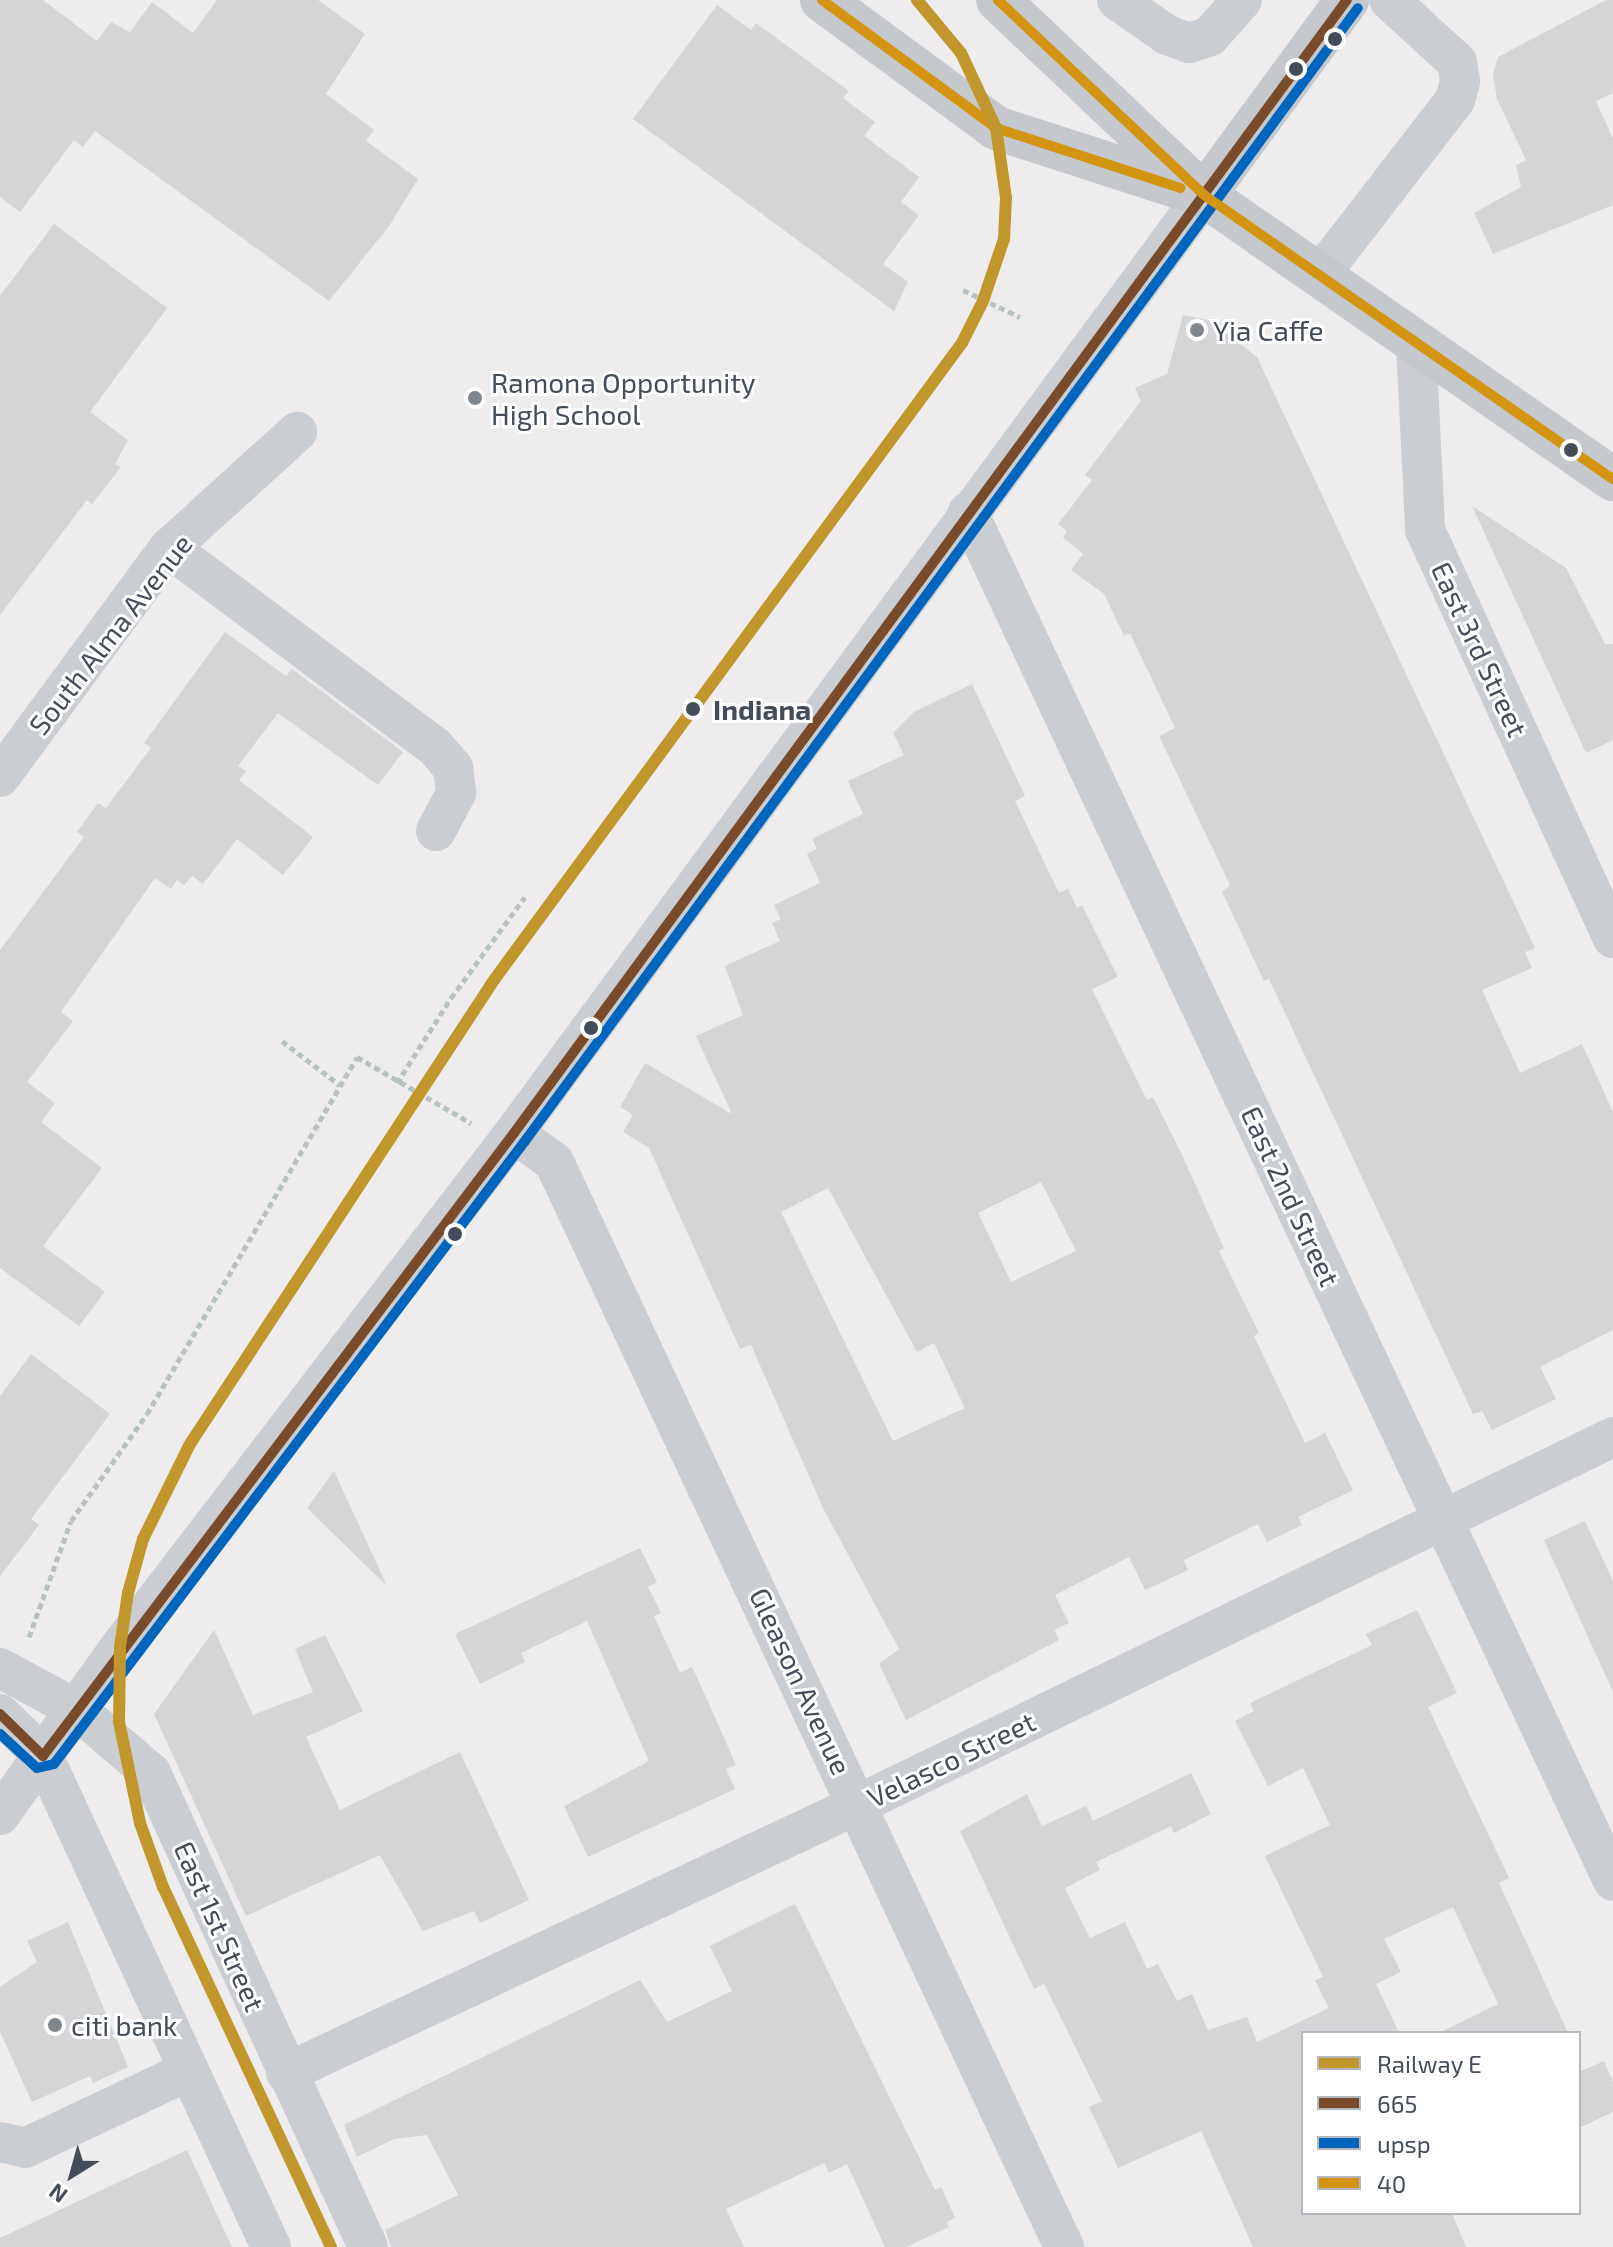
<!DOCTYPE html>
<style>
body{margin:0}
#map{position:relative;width:1613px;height:2247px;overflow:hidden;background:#eeecec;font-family:"Exo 2",sans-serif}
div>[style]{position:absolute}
.building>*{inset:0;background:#d5d4d7}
.path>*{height:5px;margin-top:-2.5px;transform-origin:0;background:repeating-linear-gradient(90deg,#b6c2c1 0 6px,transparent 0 10px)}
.minor>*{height:40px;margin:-20px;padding:0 20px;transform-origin:20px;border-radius:20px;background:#cacdd1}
.major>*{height:44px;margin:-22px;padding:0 22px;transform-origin:22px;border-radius:22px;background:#c5c8cd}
.bus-1>*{height:10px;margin:-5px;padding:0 5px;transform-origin:5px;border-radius:5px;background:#7a4b2a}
.bus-2>*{height:10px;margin:-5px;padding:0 5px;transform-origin:5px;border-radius:5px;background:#0065bd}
.bus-3>*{height:10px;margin:-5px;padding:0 5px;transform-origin:5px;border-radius:5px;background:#d39412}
.rail-1>*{height:12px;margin:-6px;padding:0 6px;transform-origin:6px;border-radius:6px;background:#c1962c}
.dots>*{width:22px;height:22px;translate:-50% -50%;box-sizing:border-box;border:4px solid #fff;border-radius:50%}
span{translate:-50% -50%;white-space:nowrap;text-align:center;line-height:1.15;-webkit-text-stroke:6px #fff;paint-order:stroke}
.poi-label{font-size:28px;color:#434d59}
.left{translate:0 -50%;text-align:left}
.street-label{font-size:28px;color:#434d59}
.stop-label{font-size:28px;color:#434d59;font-weight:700}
.legend{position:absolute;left:1301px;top:2031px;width:280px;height:184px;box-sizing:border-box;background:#fff;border:2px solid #b4b8bd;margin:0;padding:10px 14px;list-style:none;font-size:24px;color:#434d59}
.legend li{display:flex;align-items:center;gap:16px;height:40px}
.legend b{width:40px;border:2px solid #b4b8bd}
.north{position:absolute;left:32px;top:2135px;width:80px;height:80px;-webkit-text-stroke:6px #fff;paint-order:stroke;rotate:217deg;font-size:22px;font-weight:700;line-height:32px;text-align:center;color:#434d59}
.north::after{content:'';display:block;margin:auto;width:28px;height:36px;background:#434d59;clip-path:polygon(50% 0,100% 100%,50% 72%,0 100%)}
</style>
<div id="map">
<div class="building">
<i style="clip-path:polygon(0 0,43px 0,97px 41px,111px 22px,130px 32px,152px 2px,193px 33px,217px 0,318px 0,365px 34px,326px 94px,374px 130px,366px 141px,418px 179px,389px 226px,329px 301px,95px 131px,83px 147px,74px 140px,20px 212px,0 197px)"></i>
<i style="clip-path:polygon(1606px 0,1613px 0,1613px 93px,1596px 101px,1613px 139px,1613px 205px,1493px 254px,1474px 213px,1521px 187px,1516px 165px,1526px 160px,1497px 99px,1493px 75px,1498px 57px)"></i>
<i style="clip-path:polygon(717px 5px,751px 30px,756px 23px,849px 91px,843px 98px,875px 122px,864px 136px,919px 177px,901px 202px,919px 215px,883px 264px,908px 282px,894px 311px,633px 119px)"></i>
<i style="clip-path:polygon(54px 224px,167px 308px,90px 412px,128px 440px,115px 464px,121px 467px,92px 504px,87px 500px,0 615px,0 296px)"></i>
<i style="clip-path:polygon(1183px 315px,1222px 323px,1224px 332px,1257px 357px,1535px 948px,1525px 952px,1532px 968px,1482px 990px,1520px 1073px,1582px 1044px,1613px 1112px,1613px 1330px,1540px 1367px,1556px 1399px,1492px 1430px,1482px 1411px,1473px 1414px,1269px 979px,1264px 981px,1222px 892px,1230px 885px,1159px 736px,1175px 728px,1130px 633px,1124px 636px,1104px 594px,1071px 570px,1083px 554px,1063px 537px,1067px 531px,1058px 524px,1092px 480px,1085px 475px,1141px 401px,1135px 388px,1167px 374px)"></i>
<i style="clip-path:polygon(1472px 506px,1566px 568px,1605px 644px,1613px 644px,1613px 740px,1586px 753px)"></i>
<i style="clip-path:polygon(225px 632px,286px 676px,292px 669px,403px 752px,378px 785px,278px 713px,238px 766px,246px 771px,239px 780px,313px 837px,283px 875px,237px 839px,203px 884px,192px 876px,184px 885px,177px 880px,171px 889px,155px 878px,61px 1012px,73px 1021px,27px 1082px,55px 1103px,41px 1122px,102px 1168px,43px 1246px,105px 1292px,79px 1326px,0 1268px,0 950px,84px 837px,77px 832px,98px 803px,106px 808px,151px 748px,144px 743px)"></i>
<i style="clip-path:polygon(evenodd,972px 684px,1025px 796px,1015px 801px,1059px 893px,1068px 889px,1077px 908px,1082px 905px,1118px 977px,1092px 989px,1147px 1100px,1153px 1097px,1181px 1153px,1224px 1248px,1219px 1251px,1259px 1333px,1254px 1336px,1305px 1443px,1325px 1433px,1353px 1490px,1298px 1517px,1302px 1525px,1267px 1542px,1258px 1524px,1184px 1560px,1188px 1570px,1145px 1590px,1129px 1557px,1055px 1595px,1069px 1623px,1054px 1630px,1059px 1640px,906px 1720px,879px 1664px,899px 1649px,824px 1510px,751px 1345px,740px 1349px,649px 1148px,623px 1132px,633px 1115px,620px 1107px,645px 1063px,732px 1114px,696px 1036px,743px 1015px,725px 966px,780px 941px,772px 923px,781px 919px,774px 905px,820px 883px,807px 854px,817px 849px,812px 839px,863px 814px,848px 781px,904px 755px,893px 733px,914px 712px,972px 684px,1041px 1182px,1076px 1251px,1011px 1282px,978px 1213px,1041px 1182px,972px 684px,828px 1188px,917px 1352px,934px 1343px,965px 1408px,893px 1441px,781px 1212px,828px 1188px)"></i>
<i style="clip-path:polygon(31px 1354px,110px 1414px,31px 1519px,39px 1525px,0 1576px,0 1396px)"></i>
<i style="clip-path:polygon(334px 1471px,387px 1586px,307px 1508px)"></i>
<i style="clip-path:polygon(1585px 1521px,1613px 1581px,1613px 1692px,1544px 1540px)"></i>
<i style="clip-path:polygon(640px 1548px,657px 1582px,648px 1587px,661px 1613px,654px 1616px,680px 1673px,692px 1667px,706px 1697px,736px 1765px,726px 1769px,735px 1789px,588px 1857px,564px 1806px,649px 1761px,587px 1621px,521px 1653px,525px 1662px,480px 1684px,455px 1634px)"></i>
<i style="clip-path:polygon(1417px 1610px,1457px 1693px,1428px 1707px,1509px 1878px,1499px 1883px,1568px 2033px,1439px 2033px,1498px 2004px,1453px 1907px,1384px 1939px,1401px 1972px,1376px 1984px,1399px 2033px,1303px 2033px,1303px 2213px,1452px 2213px,1466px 2247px,1253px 2247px,1201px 2131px,1118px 2168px,1089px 2107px,1102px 2101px,1044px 1984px,1034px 1989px,960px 1831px,1027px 1794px,1042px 1826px,1086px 1806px,1093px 1821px,1191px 1773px,1211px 1814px,1174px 1833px,1171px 1826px,1096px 1862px,1100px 1870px,1065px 1888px,1090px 1938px,1125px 1922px,1147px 1969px,1158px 1964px,1177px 2001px,1192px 1994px,1208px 2030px,1247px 2017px,1257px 2042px,1329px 2008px,1315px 1980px,1323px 1977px,1265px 1856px,1330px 1825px,1303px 1768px,1268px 1786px,1235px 1721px,1254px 1711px,1250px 1703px,1372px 1645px,1366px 1634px)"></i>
<i style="clip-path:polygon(214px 1630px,253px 1715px,313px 1692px,295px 1649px,325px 1635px,363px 1711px,306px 1737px,340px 1810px,460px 1752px,529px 1900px,480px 1923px,474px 1911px,423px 1931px,380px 1855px,246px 1916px,154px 1714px)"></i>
<i style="clip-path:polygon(795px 1904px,935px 2190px,941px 2187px,955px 2218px,947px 2222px,949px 2227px,906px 2247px,885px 2247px,847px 2164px,829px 2173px,824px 2163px,726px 2209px,744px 2247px,391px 2247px,385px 2230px,458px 2195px,427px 2135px,394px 2139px,357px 2157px,344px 2125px,640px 1980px,667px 2022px,732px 1991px,710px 1946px)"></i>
<i style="clip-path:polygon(68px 1922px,128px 2067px,93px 2083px,90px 2076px,32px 2102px,0 2032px,0 1987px,37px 1962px,27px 1941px)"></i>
<i style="clip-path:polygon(1604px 2061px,1613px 2082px,1613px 2112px,1579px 2128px,1579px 2072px)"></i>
<i style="clip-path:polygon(187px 2150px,232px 2247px,0 2247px,0 2238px)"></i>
</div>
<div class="path">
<i style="left:963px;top:290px;width:63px;rotate:25.3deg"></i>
<i style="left:282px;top:1041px;width:73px;rotate:37.2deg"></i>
<i style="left:397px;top:1083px;width:101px;rotate:-57.6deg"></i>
<i style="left:451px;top:998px;width:125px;rotate:-53.8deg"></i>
<i style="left:29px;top:1637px;width:123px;rotate:-70.1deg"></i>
<i style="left:71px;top:1521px;width:131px;rotate:-54.6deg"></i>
<i style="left:147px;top:1414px;width:414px;rotate:-59.5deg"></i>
<i style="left:357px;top:1057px;width:132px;rotate:30.1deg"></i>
</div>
<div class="minor">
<i style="left:1117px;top:0;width:61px;rotate:35deg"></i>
<i style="left:1167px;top:35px;width:23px;rotate:20deg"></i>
<i style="left:1189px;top:43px;width:22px;rotate:-18deg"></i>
<i style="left:1210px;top:36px;width:48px;rotate:-48.4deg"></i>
<i style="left:1319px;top:276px;width:222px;rotate:-52.3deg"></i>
<i style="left:1455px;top:100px;width:20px;rotate:-75deg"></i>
<i style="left:1460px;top:81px;width:19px;rotate:-99deg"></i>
<i style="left:1457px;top:62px;width:92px;rotate:-137.6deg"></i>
<i style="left:1416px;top:343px;width:187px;rotate:87.2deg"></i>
<i style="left:1425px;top:530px;width:449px;rotate:65.3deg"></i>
<i style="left:968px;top:512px;width:1513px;rotate:64.77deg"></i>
<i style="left:169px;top:548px;width:332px;rotate:36.8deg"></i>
<i style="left:435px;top:747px;width:28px;rotate:49deg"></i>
<i style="left:453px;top:768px;width:25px;rotate:83deg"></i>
<i style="left:456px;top:793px;width:43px;rotate:117.8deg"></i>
<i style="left:0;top:777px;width:285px;rotate:-53.6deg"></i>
<i style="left:169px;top:548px;width:173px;rotate:-42.2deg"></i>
<i style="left:514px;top:1133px;width:49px;rotate:35.9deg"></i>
<i style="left:554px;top:1162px;width:1199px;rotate:64.82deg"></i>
<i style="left:0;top:1668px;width:86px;rotate:28.3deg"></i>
<i style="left:76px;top:1709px;width:99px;rotate:40.5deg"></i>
<i style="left:151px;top:1773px;width:521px;rotate:65.4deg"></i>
<i style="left:0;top:1714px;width:60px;rotate:44.3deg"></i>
<i style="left:43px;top:1756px;width:541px;rotate:65.09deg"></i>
<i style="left:0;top:1815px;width:206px;rotate:-54.5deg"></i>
<i style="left:120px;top:1647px;width:648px;rotate:-52.53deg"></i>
<i style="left:514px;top:1133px;width:1164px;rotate:-53.66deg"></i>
<i style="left:286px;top:2073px;width:633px;rotate:-25.15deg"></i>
<i style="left:859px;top:1804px;width:839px;rotate:-25.95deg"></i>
<i style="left:0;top:2142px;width:26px;rotate:13deg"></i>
<i style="left:25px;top:2148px;width:180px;rotate:-25.3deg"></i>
</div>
<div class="major">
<i style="left:822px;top:0;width:216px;rotate:36.3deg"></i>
<i style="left:996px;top:128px;width:208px;rotate:17.9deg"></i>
<i style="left:998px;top:0;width:284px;rotate:43.4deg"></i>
<i style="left:1204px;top:195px;width:498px;rotate:34.8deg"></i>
<i style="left:1204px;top:195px;width:242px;rotate:-53.7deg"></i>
</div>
<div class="bus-1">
<i style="left:0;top:1714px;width:60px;rotate:44.3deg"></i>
<i style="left:43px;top:1756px;width:781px;rotate:-52.91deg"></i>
<i style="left:514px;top:1133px;width:1406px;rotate:-53.68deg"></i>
</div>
<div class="bus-2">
<i style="left:0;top:1734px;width:50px;rotate:42.6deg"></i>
<i style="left:37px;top:1768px;width:17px;rotate:-13deg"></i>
<i style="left:54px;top:1764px;width:781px;rotate:-52.91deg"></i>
<i style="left:525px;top:1141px;width:1406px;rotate:-53.68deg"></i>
</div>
<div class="bus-3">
<i style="left:822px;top:0;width:216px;rotate:36.3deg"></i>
<i style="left:996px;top:128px;width:194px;rotate:18deg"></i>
<i style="left:998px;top:0;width:284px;rotate:43.4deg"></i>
<i style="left:1204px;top:195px;width:498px;rotate:34.8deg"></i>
</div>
<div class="rail-1">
<i style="left:331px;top:2247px;width:397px;rotate:-115deg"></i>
<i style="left:163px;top:1887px;width:68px;rotate:-109.8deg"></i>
<i style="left:140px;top:1823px;width:103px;rotate:-101.7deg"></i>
<i style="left:119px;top:1722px;width:75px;rotate:-89.2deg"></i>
<i style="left:120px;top:1647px;width:55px;rotate:-81.6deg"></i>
<i style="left:128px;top:1593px;width:56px;rotate:-74.5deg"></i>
<i style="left:143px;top:1539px;width:106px;rotate:-63.7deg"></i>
<i style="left:190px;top:1444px;width:555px;rotate:-56.77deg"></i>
<i style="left:494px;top:980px;width:790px;rotate:-53.7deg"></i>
<i style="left:962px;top:343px;width:47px;rotate:-63.4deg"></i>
<i style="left:983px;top:301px;width:65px;rotate:-71.3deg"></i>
<i style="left:1004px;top:239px;width:41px;rotate:-87.2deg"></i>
<i style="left:1006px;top:198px;width:71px;rotate:-98.1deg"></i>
<i style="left:996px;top:128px;width:83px;rotate:-115deg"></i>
<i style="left:961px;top:53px;width:69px;rotate:-129.7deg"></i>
</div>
<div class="dots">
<i style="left:1335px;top:39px;background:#434d59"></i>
<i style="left:1296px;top:69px;background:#434d59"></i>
<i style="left:1197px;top:330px;background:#7f858c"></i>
<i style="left:475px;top:398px;background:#7f858c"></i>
<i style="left:1571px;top:450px;background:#434d59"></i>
<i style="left:693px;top:709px;background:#434d59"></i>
<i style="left:591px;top:1028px;background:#434d59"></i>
<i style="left:455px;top:1234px;background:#434d59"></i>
<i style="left:55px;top:2025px;background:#7f858c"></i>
</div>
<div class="poi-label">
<span class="left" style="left:1213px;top:330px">Yia Caffe</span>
<span class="left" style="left:491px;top:398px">Ramona Opportunity<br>High School</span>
<span class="left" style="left:71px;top:2025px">citi bank</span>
</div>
<div class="street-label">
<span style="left:110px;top:634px;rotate:-52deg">South Alma Avenue</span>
<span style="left:1480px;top:649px;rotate:65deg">East 3rd Street</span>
<span style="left:1291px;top:1196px;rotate:65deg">East 2nd Street</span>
<span style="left:801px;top:1681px;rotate:65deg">Gleason Avenue</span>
<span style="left:951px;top:1759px;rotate:-26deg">Velasco Street</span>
<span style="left:220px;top:1926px;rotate:66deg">East 1st Street</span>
</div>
<div class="stop-label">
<span class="left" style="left:713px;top:709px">Indiana</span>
</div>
<ul class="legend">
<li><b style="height:10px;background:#c1962c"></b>Railway E</li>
<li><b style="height:10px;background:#7a4b2a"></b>665</li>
<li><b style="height:10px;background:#0065bd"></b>upsp</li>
<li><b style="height:10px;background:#d39412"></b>40</li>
</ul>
<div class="north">N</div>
</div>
